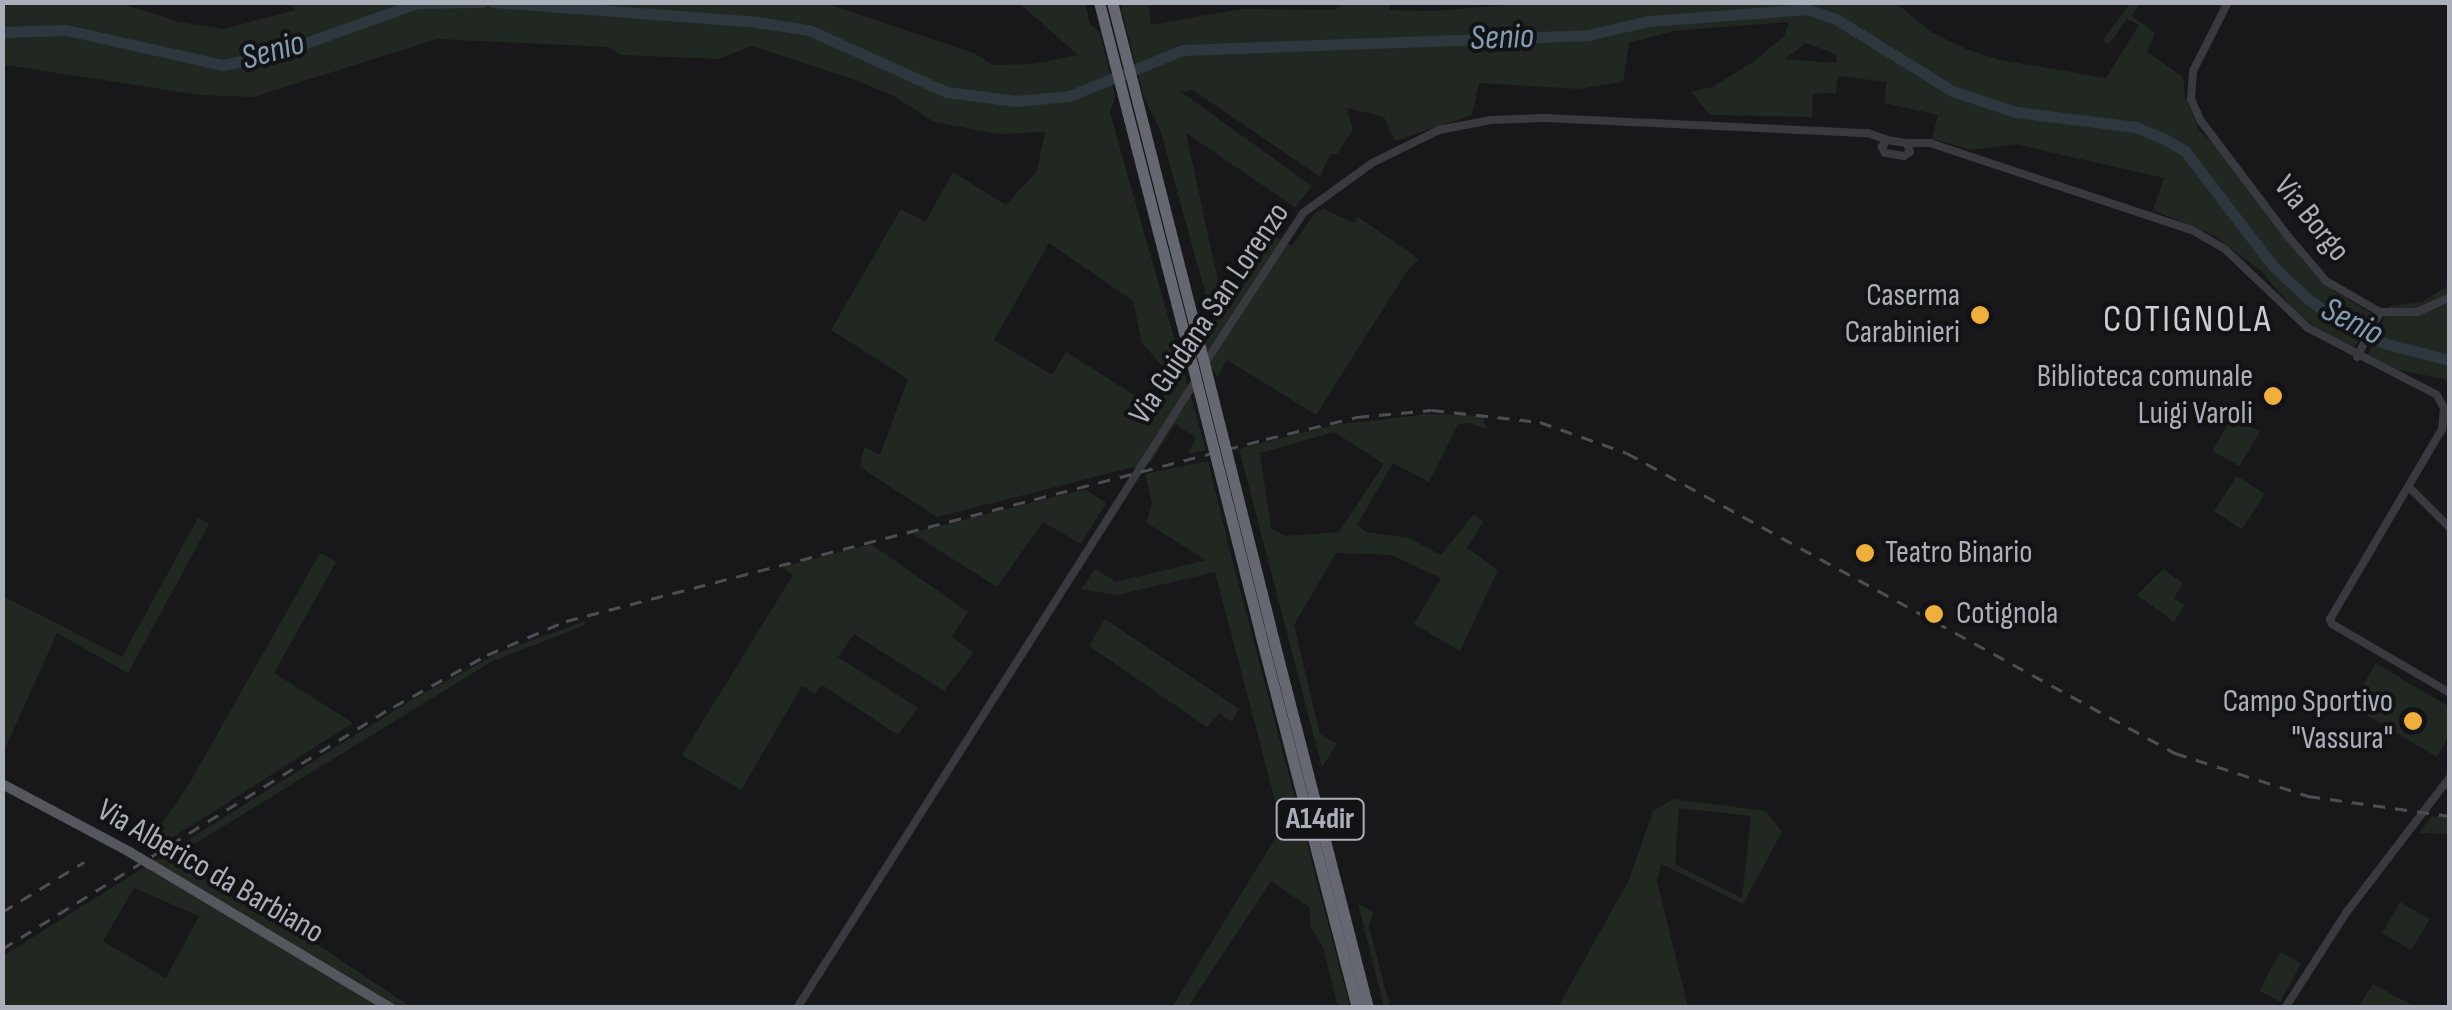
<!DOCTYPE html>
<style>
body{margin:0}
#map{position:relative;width:2452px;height:1010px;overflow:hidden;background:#18181a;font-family:"Sofia Sans Condensed",sans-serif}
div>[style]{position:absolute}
.green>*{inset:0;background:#202821;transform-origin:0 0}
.river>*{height:11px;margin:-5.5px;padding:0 5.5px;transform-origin:5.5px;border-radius:5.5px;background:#2e373e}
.minor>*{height:8px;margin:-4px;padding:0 4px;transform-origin:4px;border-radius:4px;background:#393a3f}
.major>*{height:10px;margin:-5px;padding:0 5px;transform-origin:5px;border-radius:5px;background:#55575e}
.highway>*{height:11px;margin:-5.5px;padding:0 5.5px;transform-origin:5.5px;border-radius:5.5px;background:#656870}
.rail>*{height:2.5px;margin-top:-1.25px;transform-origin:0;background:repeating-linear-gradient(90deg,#4c4e54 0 12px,transparent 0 22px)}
.major-bridge>*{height:10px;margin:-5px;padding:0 5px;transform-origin:5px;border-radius:5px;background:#55575e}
.highway-bridge>*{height:11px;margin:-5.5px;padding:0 5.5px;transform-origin:5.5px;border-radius:5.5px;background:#656870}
.dots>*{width:28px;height:28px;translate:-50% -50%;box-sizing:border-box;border:5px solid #131315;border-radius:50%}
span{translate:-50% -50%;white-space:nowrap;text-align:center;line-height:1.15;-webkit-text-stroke:8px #131315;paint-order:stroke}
.shield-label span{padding:2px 8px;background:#131315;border:2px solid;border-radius:8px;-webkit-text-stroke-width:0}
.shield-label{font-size:30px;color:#aaafb9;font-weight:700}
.street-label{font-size:32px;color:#aaafb9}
.poi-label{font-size:32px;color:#aaafb9}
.right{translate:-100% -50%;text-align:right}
.left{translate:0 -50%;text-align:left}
.water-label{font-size:35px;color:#829db3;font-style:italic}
.quarter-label{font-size:38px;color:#cbced5;letter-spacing:2.5px}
.frame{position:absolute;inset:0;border:5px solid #aaafb9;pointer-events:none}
</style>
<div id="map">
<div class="green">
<i style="clip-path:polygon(evenodd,286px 2px,825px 3px,974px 53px,992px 65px,1033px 64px,1078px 55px,1019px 3px,1085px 3px,1090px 24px,1100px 33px,1115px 96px,1110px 113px,1206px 450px,1188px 454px,1196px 438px,1175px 424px,1150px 463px,937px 517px,860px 467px,864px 447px,880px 455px,908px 379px,831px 330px,901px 209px,925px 222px,953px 172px,1006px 205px,1037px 171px,1045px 132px,997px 134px,934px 122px,894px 96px,853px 79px,752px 46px,718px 59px,620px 55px,609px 47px,437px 39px,253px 97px,200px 95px,6px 65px,3px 71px,3px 3px,120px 3px,179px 22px,224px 29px,296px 10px,286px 2px,1049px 243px,1133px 301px,1142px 343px,1174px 380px,1155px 408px,1066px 352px,1052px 375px,994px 340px,1049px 243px)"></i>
<i style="clip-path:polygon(evenodd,1345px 2px,1390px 3px,1390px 10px,1435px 11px,1541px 2px,1896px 3px,1931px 32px,1966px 49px,2000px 60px,2106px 78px,2139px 25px,2127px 19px,2108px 45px,2103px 40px,2130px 3px,2139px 3px,2132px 16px,2155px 33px,2147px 52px,2183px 77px,2185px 96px,2199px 130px,2225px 156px,2308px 267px,2334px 291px,2373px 314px,2350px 356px,2296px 312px,2262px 272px,2215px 236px,2153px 210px,2164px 178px,2015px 144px,1972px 150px,1932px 139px,1938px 115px,1885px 103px,1886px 82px,1838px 76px,1836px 93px,1813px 94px,1812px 117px,1710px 115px,1691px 92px,1712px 87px,1753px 62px,1784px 36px,1789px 22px,1673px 31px,1629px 43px,1623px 82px,1578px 89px,1479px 83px,1472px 115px,1395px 141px,1384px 117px,1347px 108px,1353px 130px,1337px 154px,1330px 154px,1320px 177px,1193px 90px,1181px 92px,1312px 186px,1295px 207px,1186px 133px,1224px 309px,1229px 309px,1274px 235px,1292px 246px,1315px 213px,1324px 209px,1354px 223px,1358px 217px,1419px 259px,1407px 271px,1316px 415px,1227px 360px,1217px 377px,1211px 367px,1205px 341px,1211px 314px,1160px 129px,1144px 97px,1120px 3px,1148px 3px,1151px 25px,1241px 9px,1335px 10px,1345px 2px,1806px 43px,1836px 54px,1837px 63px,1785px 59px,1806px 43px)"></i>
<i style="clip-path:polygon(2449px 285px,2449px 380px,2364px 363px,2390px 306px,2422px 302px)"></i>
<i style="clip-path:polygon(evenodd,1430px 414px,1483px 416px,1486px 429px,1469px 423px,1458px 424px,1429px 482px,1393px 463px,1357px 525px,1366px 532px,1409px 538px,1441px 555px,1474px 514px,1483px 522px,1467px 548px,1498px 570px,1460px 651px,1414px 624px,1441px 578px,1391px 555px,1336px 553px,1294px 625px,1320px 734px,1337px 744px,1322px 767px,1239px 449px,1333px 425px,1430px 414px,1334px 432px,1384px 464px,1339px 532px,1285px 536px,1271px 528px,1260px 453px,1334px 432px)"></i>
<i style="left:2233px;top:416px;width:31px;height:40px;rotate:31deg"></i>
<i style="clip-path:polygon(1208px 461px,1231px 555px,1350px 1007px,1338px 1007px,1323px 947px,1311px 928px,1309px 907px,1271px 881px,1188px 1007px,1172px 1007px,1282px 827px,1215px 572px,1117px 595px,1081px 589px,1095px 569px,1116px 582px,1206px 560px,1147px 523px,1152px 502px,1145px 474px)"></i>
<i style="left:2237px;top:476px;width:33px;height:42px;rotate:33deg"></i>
<i style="clip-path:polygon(1085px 489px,1106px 503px,1081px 544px,1043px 522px,997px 587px,912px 533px)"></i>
<i style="clip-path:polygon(198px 518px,209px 524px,128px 673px,57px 633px,3px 753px,3px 596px,122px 657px)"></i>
<i style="clip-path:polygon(871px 544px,968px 612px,952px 636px,973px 653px,944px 691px,854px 634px,838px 657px,918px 708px,898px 735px,822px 685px,815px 694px,802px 686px,741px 790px,682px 755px,793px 575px,782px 567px)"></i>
<i style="clip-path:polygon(320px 553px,336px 562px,274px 673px,353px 723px,151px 851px,142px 843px,158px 829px,189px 784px)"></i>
<i style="clip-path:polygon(2163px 569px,2183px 583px,2174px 598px,2184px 605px,2174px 622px,2137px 595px)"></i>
<i style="clip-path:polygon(1105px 619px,1239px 709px,1232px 722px,1220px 713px,1207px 727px,1089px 646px)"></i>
<i style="clip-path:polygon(evenodd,585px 621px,583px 626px,491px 662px,180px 853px,411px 1007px,3px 1008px,3px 956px,408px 702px,500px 652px,585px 621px,134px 888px,199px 916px,166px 978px,103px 941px,134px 888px)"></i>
<i style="clip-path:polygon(2376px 663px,2449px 707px,2449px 735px,2437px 757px,2351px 706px)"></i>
<i style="clip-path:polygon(evenodd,1673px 799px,1766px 811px,1782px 832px,1743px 904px,1661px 864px,1657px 881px,1688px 1007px,1558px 1007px,1629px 880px,1653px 811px,1673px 799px,1679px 808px,1751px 816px,1742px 898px,1675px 864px,1679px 808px)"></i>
<i style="clip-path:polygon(2432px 816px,2449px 817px,2449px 834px,2419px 833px)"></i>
<i style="left:2400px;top:902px;width:34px;height:36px;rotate:30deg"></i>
<i style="clip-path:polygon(1358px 904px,1373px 912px,1369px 927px,1390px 1007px,1384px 1007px)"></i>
<i style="left:2280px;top:952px;width:24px;height:44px;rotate:28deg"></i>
<i style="clip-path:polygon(2373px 984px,2415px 1007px,2358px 1007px)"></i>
</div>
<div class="river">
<i style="left:493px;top:2px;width:264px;rotate:4.3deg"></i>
<i style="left:756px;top:22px;width:54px;rotate:8.6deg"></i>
<i style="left:809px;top:30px;width:150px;rotate:24.3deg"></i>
<i style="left:946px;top:92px;width:71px;rotate:7.3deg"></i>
<i style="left:1016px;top:101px;width:53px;rotate:-5.4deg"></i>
<i style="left:1069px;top:96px;width:123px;rotate:-22deg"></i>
<i style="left:1183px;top:50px;width:405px;rotate:-2.1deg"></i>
<i style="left:1588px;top:35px;width:63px;rotate:-12.9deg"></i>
<i style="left:1649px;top:21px;width:158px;rotate:-4.3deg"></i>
<i style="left:1807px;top:9px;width:31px;rotate:19deg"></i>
<i style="left:1836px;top:19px;width:137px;rotate:31.8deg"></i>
<i style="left:1952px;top:91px;width:67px;rotate:18.2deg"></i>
<i style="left:2016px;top:112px;width:121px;rotate:7.1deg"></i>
<i style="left:2136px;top:127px;width:33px;rotate:23deg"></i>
<i style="left:2166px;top:140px;width:22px;rotate:30deg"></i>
<i style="left:2185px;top:151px;width:145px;rotate:52.6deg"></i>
<i style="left:2273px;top:266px;width:48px;rotate:43.3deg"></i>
<i style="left:2308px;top:299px;width:44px;rotate:35.8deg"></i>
<i style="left:2344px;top:325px;width:47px;rotate:23.8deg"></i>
<i style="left:2387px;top:344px;width:65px;rotate:14.3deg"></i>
<i style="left:2px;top:32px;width:64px;rotate:-1.8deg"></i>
<i style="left:66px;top:30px;width:160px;rotate:12.6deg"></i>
<i style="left:222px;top:65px;width:51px;rotate:-11.3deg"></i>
<i style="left:272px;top:55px;width:154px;rotate:-19.7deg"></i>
<i style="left:417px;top:3px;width:65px;rotate:-0.9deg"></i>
</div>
<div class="minor">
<i style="left:2228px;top:2px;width:77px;rotate:116.9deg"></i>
<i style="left:2193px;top:71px;width:28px;rotate:94deg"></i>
<i style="left:2191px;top:99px;width:24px;rotate:66deg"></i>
<i style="left:2201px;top:121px;width:143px;rotate:53deg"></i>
<i style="left:2287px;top:235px;width:60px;rotate:49.7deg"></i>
<i style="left:2326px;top:281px;width:62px;rotate:29.9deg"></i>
<i style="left:2380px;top:312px;width:37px"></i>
<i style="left:2417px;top:312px;width:36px;rotate:-24deg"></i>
<i style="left:1887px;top:140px;width:20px;rotate:9deg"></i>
<i style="left:1907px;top:143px;width:9px;rotate:72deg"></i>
<i style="left:1910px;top:152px;width:7px;rotate:146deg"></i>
<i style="left:1904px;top:156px;width:19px;rotate:-171deg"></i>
<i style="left:1885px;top:153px;width:7px;rotate:-117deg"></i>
<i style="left:1882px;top:147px;width:9px;rotate:-54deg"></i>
<i style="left:1907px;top:143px;width:23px"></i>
<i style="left:1930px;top:143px;width:276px;rotate:18.4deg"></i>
<i style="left:2192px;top:230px;width:39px;rotate:30deg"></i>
<i style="left:2226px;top:250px;width:113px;rotate:43.6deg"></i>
<i style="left:2308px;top:328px;width:145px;rotate:27.4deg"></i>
<i style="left:2437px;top:395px;width:15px;rotate:62deg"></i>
<i style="left:2444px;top:408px;width:21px;rotate:95deg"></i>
<i style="left:2442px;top:429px;width:221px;rotate:120.5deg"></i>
<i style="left:2330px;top:619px;width:5px;rotate:68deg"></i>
<i style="left:2332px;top:624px;width:137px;rotate:30.3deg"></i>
<i style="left:2357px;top:357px;width:51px;rotate:-62.9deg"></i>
<i style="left:1205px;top:363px;width:179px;rotate:-56.8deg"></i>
<i style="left:1303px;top:213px;width:85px;rotate:-35.9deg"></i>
<i style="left:1372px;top:163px;width:75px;rotate:-26.2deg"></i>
<i style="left:1439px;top:130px;width:53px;rotate:-10.9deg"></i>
<i style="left:1491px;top:120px;width:54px;rotate:-2.1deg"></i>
<i style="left:1545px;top:118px;width:323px;rotate:2.7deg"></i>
<i style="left:1868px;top:133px;width:20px;rotate:20deg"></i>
<i style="left:2409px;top:487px;width:58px;rotate:45deg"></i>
<i style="left:797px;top:1008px;width:744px;rotate:-57.57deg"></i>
<i style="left:2285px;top:1008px;width:113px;rotate:-57.3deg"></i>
<i style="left:2346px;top:913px;width:171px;rotate:-52.6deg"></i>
</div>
<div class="major">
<i style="left:2px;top:784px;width:143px;rotate:28deg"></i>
<i style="left:150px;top:864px;width:281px;rotate:30.9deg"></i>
</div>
<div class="highway">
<i style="left:1099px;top:2px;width:341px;rotate:75.6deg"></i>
<i style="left:1112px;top:2px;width:335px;rotate:75.7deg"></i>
<i style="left:1271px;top:630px;width:390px;rotate:75.6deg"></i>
<i style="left:1260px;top:633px;width:387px;rotate:75.5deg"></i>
</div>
<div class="rail">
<i style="left:2px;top:912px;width:96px;rotate:-31.4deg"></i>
<i style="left:2px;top:949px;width:460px;rotate:-31.8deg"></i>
<i style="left:393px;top:707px;width:107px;rotate:-29deg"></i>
<i style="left:487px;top:655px;width:86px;rotate:-23.3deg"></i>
<i style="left:566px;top:621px;width:723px;rotate:-14.57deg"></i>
<i style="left:1266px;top:439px;width:94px;rotate:-13.6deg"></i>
<i style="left:1357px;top:417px;width:75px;rotate:-5.3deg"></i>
<i style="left:1432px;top:410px;width:109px;rotate:6.3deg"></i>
<i style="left:1540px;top:422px;width:92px;rotate:19.6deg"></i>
<i style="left:1627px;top:453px;width:625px;rotate:28.7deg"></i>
<i style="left:2175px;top:753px;width:140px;rotate:17.9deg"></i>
<i style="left:2308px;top:796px;width:143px;rotate:8deg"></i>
</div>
<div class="major-bridge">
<i style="left:128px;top:851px;width:26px;rotate:31deg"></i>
</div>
<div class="highway-bridge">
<i style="left:1195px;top:327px;width:312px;rotate:75.9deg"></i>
<i style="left:1184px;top:332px;width:310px;rotate:75.8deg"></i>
</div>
<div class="dots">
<i style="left:1980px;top:315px;background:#efaf3a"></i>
<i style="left:2273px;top:396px;background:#efaf3a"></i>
<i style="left:1865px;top:553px;background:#efaf3a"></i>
<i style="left:1934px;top:614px;background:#efaf3a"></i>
<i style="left:2413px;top:721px;background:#efaf3a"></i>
</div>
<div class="shield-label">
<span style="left:1320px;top:819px">A14dir</span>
</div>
<div class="street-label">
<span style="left:2311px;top:219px;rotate:51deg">Via Borgo</span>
<span style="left:1210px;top:314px;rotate:-56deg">Via Guidana San Lorenzo</span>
<span style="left:210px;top:872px;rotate:30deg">Via Alberico da Barbiano</span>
</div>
<div class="poi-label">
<span class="right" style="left:1960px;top:315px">Caserma<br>Carabinieri</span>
<span class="right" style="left:2253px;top:396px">Biblioteca comunale<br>Luigi Varoli</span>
<span class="left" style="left:1885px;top:553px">Teatro Binario</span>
<span class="left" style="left:1956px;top:614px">Cotignola</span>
<span class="right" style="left:2393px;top:721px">Campo Sportivo<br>"Vassura"</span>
</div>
<div class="water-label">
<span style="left:1502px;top:38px;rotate:-2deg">Senio</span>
<span style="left:273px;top:51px;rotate:-16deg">Senio</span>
<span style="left:2352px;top:322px;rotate:27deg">Senio</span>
</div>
<div class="quarter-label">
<span style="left:2188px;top:320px">COTIGNOLA</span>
</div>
<div class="frame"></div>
</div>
